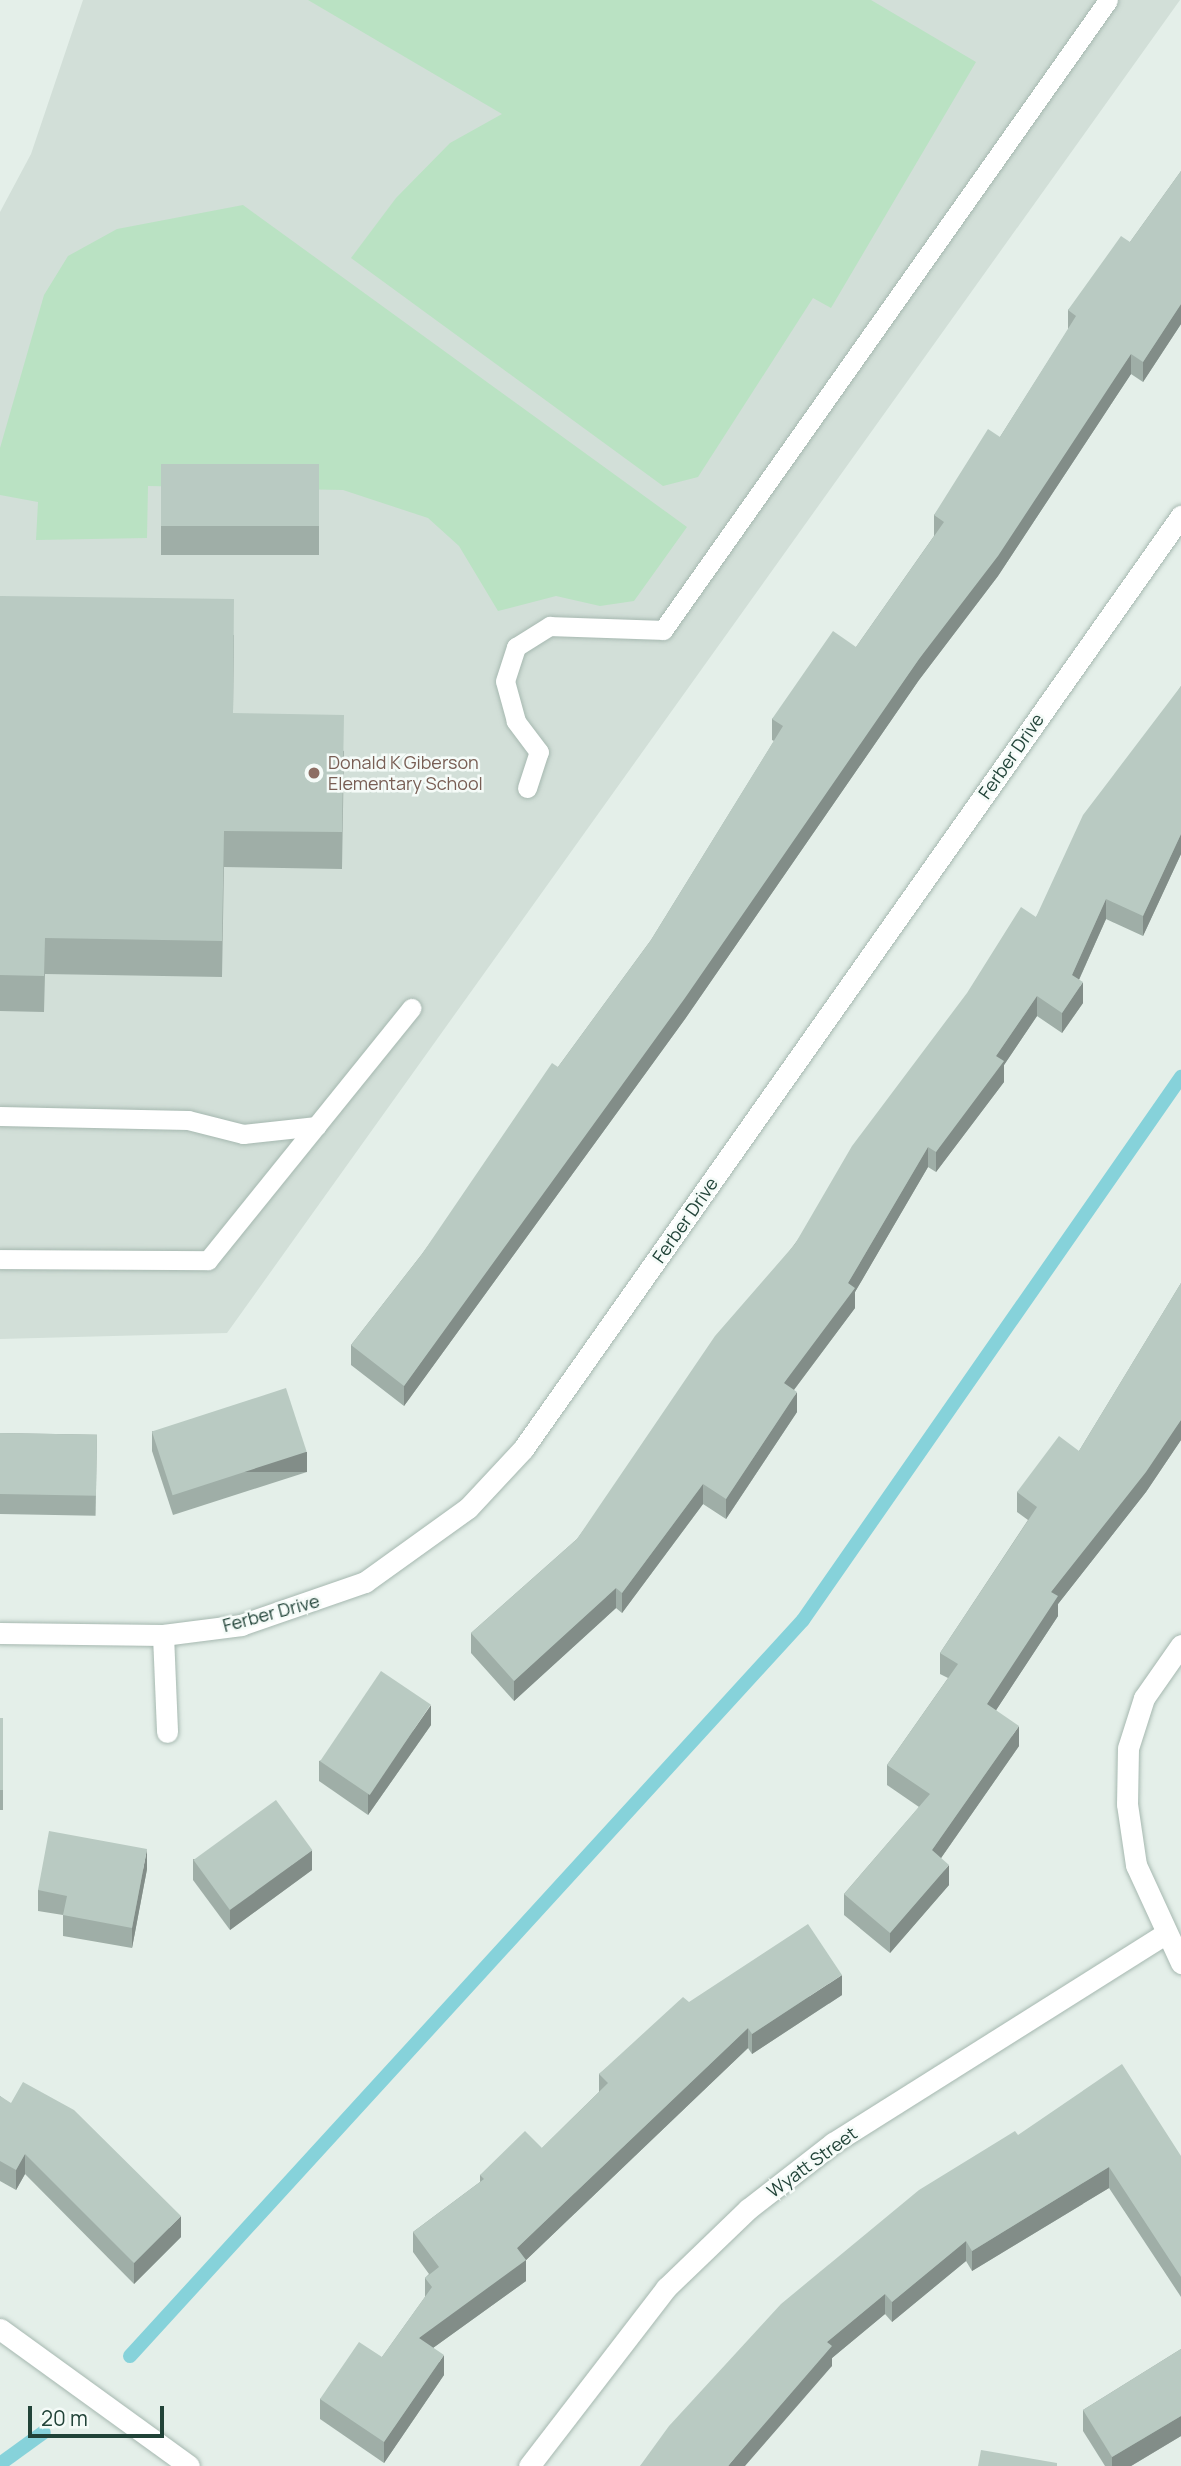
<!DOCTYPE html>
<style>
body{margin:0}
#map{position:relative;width:1181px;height:2466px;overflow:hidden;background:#e4efe9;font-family:Manrope,sans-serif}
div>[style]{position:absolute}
.built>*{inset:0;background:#d2dfd8}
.green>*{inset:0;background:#bae2c3}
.stream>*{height:14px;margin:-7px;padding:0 7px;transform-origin:7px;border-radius:7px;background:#86d2da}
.roads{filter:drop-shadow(0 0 2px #a6b8b0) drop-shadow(0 0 2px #a6b8b0)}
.service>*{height:19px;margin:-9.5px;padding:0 9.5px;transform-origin:9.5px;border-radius:9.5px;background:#fff}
.minor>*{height:21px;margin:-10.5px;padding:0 10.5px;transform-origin:10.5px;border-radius:10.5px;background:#fff}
.tertiary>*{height:21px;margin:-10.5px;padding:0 10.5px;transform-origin:10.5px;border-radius:10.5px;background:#fff}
.wall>*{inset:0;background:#9faea7;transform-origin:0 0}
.shaded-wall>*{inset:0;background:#828d88;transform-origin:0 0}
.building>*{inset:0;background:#b9cac2;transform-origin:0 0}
.dots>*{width:19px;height:19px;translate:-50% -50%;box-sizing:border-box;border:4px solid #f5fbf8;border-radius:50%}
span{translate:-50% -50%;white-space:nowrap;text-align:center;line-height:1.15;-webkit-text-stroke:5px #f5fbf8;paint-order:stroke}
.street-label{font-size:18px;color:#214338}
.education-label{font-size:18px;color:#785e54}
.left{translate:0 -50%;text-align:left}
.scale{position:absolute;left:28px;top:2406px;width:136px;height:32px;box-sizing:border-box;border:4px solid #214338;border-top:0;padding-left:9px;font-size:21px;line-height:24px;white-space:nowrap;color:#214338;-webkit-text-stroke:5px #f5fbf8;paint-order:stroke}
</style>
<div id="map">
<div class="built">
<i style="clip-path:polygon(83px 0,1180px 0,227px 1333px,0 1339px,0 212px,31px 154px)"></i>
</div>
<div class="green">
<i style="clip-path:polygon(308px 0,871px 0,976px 62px,831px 308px,813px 298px,698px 477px,663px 486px,351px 258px,396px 198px,450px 143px,502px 114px)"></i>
<i style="clip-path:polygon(243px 205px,687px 527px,634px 601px,600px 606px,556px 596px,498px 611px,459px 546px,428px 518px,343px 490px,148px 486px,147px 538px,36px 540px,38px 502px,0 495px,0 448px,44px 295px,68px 256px,117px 229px)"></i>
</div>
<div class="stream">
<i style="left:130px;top:2356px;width:997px;rotate:-47.56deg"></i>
<i style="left:803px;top:1620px;width:662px;rotate:-55.16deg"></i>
<i style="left:0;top:2464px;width:54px;rotate:-36deg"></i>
</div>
<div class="roads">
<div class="service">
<i style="left:527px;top:788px;width:38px;rotate:-72deg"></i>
<i style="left:539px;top:752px;width:39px;rotate:-127deg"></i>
<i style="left:516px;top:721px;width:41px;rotate:-105.4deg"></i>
<i style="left:505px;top:681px;width:36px;rotate:-72deg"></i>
<i style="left:516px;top:647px;width:40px;rotate:-32deg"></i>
<i style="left:550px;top:626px;width:113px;rotate:2deg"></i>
<i style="left:663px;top:630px;width:771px;rotate:-54.76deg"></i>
<i style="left:0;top:1116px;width:188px;rotate:1.2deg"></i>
<i style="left:188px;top:1120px;width:57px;rotate:14.3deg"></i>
<i style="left:243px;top:1134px;width:74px;rotate:-6.2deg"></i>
<i style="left:0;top:1259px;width:208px;rotate:0.3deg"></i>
<i style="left:208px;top:1260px;width:324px;rotate:-51.1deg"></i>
</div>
<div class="minor">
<i style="left:0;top:1633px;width:163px;rotate:0.7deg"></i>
<i style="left:163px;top:1635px;width:79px;rotate:-7.3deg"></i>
<i style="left:241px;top:1625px;width:131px;rotate:-19.1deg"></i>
<i style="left:365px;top:1582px;width:127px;rotate:-35.7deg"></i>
<i style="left:468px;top:1508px;width:81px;rotate:-47deg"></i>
<i style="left:523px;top:1449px;width:1142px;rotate:-54.81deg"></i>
<i style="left:163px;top:1635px;width:97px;rotate:87.6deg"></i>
<i style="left:0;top:2329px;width:233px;rotate:35.9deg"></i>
<i style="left:529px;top:2466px;width:225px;rotate:-52.4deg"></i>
<i style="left:666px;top:2288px;width:114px;rotate:-43.9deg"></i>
<i style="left:748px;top:2209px;width:108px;rotate:-37.8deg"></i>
<i style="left:833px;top:2143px;width:390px;rotate:-32.2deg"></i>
</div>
<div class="tertiary">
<i style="left:1181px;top:1645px;width:65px;rotate:124.9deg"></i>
<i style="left:1144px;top:1698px;width:52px;rotate:107.7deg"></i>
<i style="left:1128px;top:1748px;width:56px;rotate:91deg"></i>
<i style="left:1127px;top:1804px;width:62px;rotate:81.6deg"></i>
<i style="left:1136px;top:1865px;width:108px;rotate:65.3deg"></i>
</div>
</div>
<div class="wall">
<i style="clip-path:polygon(1181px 171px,1181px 324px,1143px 382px,1131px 374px,998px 576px,919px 680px,685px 1019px,404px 1406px,351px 1365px,351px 1345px,422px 1254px,558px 1067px,651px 940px,774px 741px,772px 740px,772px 719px,856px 647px,934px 536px,934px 515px,1000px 437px,1068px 330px,1068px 310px,1130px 242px)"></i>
<i style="left:161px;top:464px;width:158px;height:91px"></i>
<i style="clip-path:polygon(0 596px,234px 635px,233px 713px,344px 751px,342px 869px,224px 867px,222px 977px,45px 974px,44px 1012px,0 1011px)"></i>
<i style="clip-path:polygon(1181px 686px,1181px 854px,1143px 936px,1106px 919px,1079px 980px,1083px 1003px,1062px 1033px,1037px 1016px,1004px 1065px,1004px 1082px,936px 1172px,928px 1167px,855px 1292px,855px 1308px,794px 1390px,797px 1412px,726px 1519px,703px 1504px,622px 1613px,616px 1608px,514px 1701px,471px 1653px,471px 1633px,577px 1539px,1036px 917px)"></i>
<i style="clip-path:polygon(1181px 1283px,1181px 1440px,1146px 1492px,1058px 1604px,1058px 1616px,996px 1710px,1019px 1746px,941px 1858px,949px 1885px,890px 1953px,844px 1915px,844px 1894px,919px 1807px,887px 1785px,887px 1765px,948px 1678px,940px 1674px,940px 1653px,1028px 1520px,1017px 1512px,1017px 1492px,1079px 1451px)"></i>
<i style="clip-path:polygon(152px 1431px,307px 1472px,173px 1515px,152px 1451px)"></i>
<i style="left:0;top:1433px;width:97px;height:81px;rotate:1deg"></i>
<i style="left:0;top:1718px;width:3px;height:92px"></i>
<i style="clip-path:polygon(431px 1725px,368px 1815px,319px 1781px,319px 1761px)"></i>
<i style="clip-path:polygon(193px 1859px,312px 1870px,230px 1930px,193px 1880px)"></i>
<i style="clip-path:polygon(147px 1869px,132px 1948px,63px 1936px,63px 1915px,38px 1911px,38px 1890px)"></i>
<i style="clip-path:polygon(842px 1995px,752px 2054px,748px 2048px,526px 2260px,526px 2281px,433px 2348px,444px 2375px,384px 2463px,320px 2419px,320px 2399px,382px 2357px,425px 2297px,425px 2278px,429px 2274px,413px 2252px,413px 2232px,480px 2182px,480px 2175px,542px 2148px,599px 2092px,599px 2074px,689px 2002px)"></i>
<i style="clip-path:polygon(0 2096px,181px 2237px,134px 2284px,25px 2174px,16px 2190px,0 2181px)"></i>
<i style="clip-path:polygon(1018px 2135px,1181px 2156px,1181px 2297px,1109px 2188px,972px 2271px,966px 2261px,892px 2322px,885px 2314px,832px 2358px,832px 2366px,640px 2466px)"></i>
<i style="clip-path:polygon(1181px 2349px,1181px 2436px,1131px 2466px,1105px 2466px,1083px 2431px,1083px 2410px)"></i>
</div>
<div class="shaded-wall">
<i style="clip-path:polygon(1181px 304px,1181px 324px,1143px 382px,1143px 362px)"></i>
<i style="clip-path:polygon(1131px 354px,1131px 374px,998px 576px,919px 680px,685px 1019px,404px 1406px,404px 1386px,919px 659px)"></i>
<i style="clip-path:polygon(1181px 834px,1181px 854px,1143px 936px,1143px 916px)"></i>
<i style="clip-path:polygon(1106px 899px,1106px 919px,1072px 995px,1072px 975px)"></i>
<i style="clip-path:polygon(1083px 982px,1083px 1003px,1062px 1033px,1062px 1013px)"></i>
<i style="clip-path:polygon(1037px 996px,1037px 1016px,1004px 1065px,1004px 1082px,936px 1172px,936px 1152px,996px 1056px)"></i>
<i style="clip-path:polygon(928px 1147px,928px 1167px,855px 1292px,855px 1308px,784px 1403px,784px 1383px,848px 1283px)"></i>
<i style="clip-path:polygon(797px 1392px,797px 1412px,726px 1519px,726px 1499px)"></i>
<i style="clip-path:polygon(1181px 1420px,1181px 1440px,1146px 1492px,1058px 1604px,1058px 1616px,987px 1724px,987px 1704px,1051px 1592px)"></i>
<i style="left:307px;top:1452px;width:20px;height:141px;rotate:90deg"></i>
<i style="clip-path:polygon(703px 1484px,703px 1504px,622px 1613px,622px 1593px)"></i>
<i style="clip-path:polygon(616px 1588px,616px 1608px,514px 1701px,514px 1681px)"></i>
<i style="clip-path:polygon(431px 1705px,431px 1725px,368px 1815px,368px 1795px)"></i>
<i style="clip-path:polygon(1019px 1726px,1019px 1746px,932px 1871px,932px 1850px)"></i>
<i style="clip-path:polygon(147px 1849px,147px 1869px,132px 1948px,132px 1928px)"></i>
<i style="clip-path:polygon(312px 1850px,312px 1870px,230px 1930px,230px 1909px)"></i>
<i style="clip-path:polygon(949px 1865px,949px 1885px,890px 1953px,890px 1933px)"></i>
<i style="clip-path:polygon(842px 1975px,842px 1995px,752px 2054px,752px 2034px)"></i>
<i style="clip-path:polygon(748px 2028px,748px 2048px,523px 2263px,526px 2260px,526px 2281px,419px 2358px,419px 2338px,517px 2248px)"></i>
<i style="clip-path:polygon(25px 2154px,25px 2174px,16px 2190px,16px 2170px)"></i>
<i style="clip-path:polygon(1109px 2167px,1109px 2188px,972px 2271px,972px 2251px)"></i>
<i style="clip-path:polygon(181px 2216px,181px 2237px,134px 2284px,134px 2263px)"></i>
<i style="clip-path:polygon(966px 2241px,966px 2261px,892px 2322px,892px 2302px)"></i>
<i style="clip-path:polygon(885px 2294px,885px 2314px,832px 2358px,832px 2366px,745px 2466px,728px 2466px,827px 2342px)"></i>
<i style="clip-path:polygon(444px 2355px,444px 2375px,384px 2463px,384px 2442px)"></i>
<i style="clip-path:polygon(1181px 2416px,1181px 2436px,1131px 2466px,1112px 2466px,1112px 2457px)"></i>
</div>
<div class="building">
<i style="clip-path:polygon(1181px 171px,1181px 304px,1143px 362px,1131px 354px,998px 556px,919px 659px,685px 998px,404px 1386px,351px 1345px,422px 1254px,552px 1063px,558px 1067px,651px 940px,783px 726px,772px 719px,833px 631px,856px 647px,944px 522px,934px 515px,988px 429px,1000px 437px,1076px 316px,1068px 310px,1121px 236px,1130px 242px)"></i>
<i style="left:161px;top:464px;width:158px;height:62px"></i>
<i style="clip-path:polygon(0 596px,234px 599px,233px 713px,344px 715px,342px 832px,224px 831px,222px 941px,45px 938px,44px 976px,0 975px)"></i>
<i style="clip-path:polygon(1181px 686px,1181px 834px,1143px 916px,1106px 899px,1072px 975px,1083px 982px,1062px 1013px,1037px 996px,996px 1056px,1004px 1061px,936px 1152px,928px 1147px,848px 1283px,855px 1288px,784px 1383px,797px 1392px,726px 1499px,703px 1484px,622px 1593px,616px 1588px,514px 1681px,471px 1633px,577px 1539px,715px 1336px,795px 1244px,852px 1146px,967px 993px,1021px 907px,1036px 917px,1083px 815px)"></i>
<i style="clip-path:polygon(1181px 1283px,1181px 1420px,1146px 1472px,1051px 1592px,1058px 1596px,987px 1704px,1019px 1726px,932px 1850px,949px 1865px,890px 1933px,844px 1894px,930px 1794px,887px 1765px,958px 1664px,940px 1653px,1037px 1507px,1017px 1492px,1059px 1436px,1079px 1451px)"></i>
<i style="left:286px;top:1388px;width:67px;height:141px;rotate:72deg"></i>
<i style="left:0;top:1433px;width:97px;height:61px;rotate:1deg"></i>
<i style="left:381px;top:1671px;width:60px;height:109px;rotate:34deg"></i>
<i style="left:0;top:1718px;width:3px;height:72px"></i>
<i style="left:276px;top:1800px;width:62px;height:102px;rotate:54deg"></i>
<i style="clip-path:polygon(49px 1831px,147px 1849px,132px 1928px,63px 1915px,67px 1896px,38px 1890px)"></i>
<i style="clip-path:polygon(808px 1924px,842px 1975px,752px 2034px,748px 2028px,517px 2248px,526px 2260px,419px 2338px,444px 2355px,384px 2442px,320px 2399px,359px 2342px,382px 2357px,432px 2287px,425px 2278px,439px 2267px,413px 2232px,484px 2179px,480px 2175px,525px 2131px,542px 2148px,608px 2083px,599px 2074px,683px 1997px,689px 2002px)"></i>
<i style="clip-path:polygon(1122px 2064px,1181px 2156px,1181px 2277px,1109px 2167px,972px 2251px,966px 2241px,892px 2302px,885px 2294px,827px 2342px,832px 2346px,728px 2466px,640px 2466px,669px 2426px,781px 2304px,919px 2190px,1015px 2131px,1018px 2135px)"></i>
<i style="clip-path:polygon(23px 2082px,74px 2110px,181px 2216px,134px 2263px,25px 2154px,16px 2170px,0 2161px,0 2096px,11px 2103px)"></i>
<i style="clip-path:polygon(1181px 2349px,1181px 2416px,1112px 2457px,1083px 2410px)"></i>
<i style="clip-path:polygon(981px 2450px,1057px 2463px,1057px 2466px,978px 2466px)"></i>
</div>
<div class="dots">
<i style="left:314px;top:773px;background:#8d6e63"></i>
</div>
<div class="street-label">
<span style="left:1011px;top:756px;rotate:-55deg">Ferber Drive</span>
<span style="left:685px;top:1220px;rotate:-55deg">Ferber Drive</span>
<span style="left:271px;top:1613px;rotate:-15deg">Ferber Drive</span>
<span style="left:812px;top:2162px;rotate:-36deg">Wyatt Street</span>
</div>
<div class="education-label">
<span class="left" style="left:328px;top:773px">Donald K Giberson<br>Elementary School</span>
</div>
<div class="scale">20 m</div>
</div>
